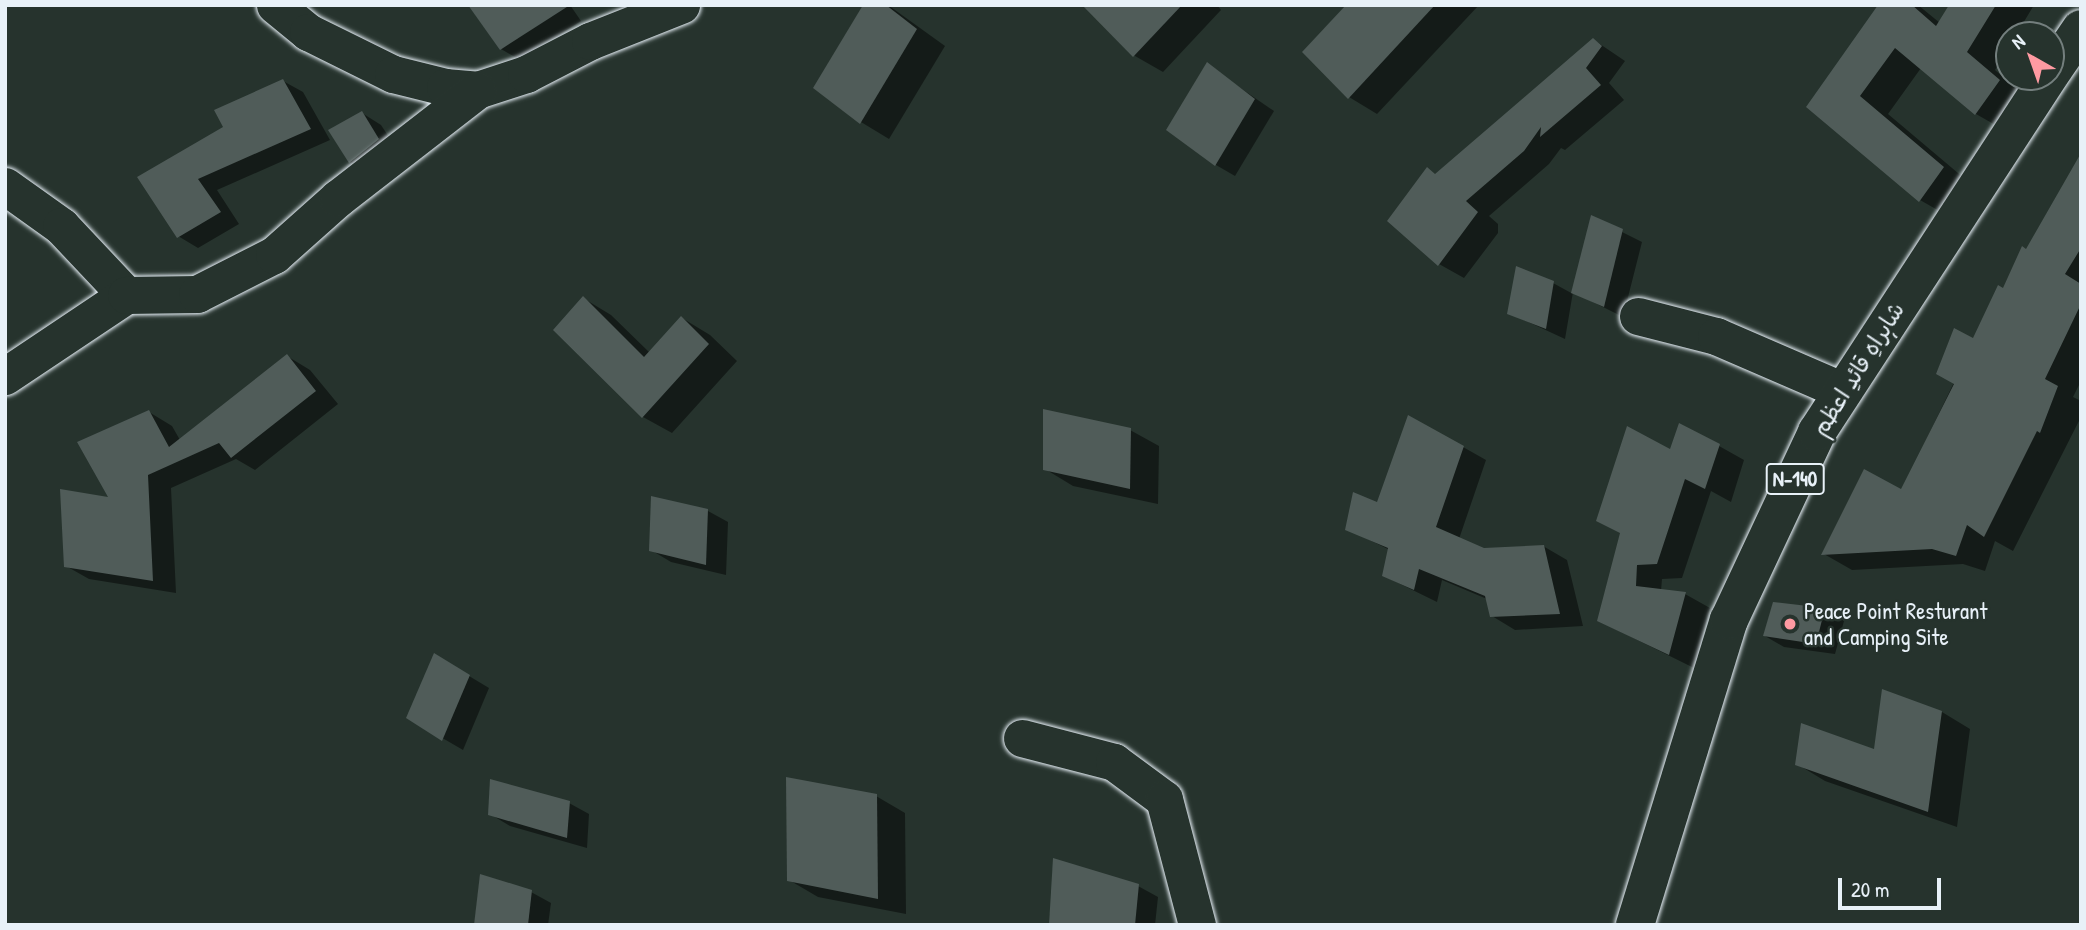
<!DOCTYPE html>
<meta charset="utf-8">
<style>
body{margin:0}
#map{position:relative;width:2086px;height:930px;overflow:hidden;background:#26332d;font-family:"Patrick Hand","Playpen Sans Arabic",sans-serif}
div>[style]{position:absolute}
.shadow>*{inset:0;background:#0007}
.building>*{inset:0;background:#505c59}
.roads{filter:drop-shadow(0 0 2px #e8f1f8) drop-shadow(0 0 2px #e8f1f8)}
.minor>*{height:37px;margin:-18.5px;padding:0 18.5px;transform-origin:18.5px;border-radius:18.5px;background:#26332d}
.trunk>*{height:38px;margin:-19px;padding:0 19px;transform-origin:19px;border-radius:19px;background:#26332d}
.dots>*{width:19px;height:19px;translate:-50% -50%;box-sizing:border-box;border:4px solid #26332d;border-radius:50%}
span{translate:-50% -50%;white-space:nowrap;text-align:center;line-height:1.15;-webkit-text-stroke:5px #26332d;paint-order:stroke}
.shield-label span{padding:2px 5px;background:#26332d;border:2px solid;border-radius:5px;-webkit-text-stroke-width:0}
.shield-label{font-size:21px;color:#e8f1f8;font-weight:700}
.street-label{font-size:23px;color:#e8f1f8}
.poi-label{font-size:23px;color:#e8f1f8}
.left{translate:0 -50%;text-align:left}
.frame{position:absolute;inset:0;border:7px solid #e8f1f8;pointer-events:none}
.north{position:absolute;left:1995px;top:21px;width:70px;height:70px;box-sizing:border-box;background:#26332d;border:2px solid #747f7e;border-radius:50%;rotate:320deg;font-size:19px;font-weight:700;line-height:28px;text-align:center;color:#e8f1f8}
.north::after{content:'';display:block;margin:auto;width:24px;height:32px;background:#ff9aa2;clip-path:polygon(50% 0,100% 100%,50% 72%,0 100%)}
.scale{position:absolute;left:1838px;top:878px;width:103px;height:32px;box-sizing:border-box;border:4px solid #e8f1f8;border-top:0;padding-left:9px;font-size:21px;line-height:24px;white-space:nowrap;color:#e8f1f8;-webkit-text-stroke:5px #26332d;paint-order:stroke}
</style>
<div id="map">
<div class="shadow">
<i style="clip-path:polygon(470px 5px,570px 5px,581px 21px,520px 60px,501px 49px)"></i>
<i style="clip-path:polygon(865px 5px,888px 5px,945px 46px,889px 139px,861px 122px)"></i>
<i style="clip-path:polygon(1084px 5px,1217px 5px,1221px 10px,1163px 72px,1135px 56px)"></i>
<i style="clip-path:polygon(1349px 5px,1479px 5px,1377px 114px,1349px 97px)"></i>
<i style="clip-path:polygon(1881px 5px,1918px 5px,1940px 23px,1951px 5px,2034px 5px,2016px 35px,2009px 35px,2009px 46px,1995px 70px,2027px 97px,2004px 130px,1976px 114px,1921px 68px,1888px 114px,1971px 184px,1948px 216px,1920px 200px,1809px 106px)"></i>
<i style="clip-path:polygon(1594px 40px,1625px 61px,1609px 83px,1624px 100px,1565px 150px,1561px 148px,1549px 164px,1489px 216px,1498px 224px,1498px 233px,1464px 278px,1439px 264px,1390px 221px)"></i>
<i style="clip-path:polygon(1207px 65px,1274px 111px,1235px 176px,1216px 165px)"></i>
<i style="clip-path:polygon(283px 81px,303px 92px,330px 140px,217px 190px,239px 224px,198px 248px,178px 236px,139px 178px,226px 128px)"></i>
<i style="clip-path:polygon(362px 113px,381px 125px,398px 151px,369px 173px,350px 162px)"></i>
<i style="clip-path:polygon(2081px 156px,2081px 381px,2073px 397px,2081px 401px,2081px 417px,2013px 551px,1995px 541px,1985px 571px,1963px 564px,1852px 570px,1824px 554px,1901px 492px,1974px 341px)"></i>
<i style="clip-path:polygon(1592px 217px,1642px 242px,1623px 317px,1573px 292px,1565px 339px,1509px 313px,1553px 283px,1573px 294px)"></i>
<i style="clip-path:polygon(583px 298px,611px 315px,650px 353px,682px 318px,710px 335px,737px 361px,672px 433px,643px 417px,555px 329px)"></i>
<i style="clip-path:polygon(287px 356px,310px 370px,338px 404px,255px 470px,236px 459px,171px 488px,176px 593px,89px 579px,66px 566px,112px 499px,149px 412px,172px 426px,180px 440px)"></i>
<i style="clip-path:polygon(1130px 430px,1159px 446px,1158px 504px,1073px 486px,1045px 469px)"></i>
<i style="clip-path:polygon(1719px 446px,1744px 460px,1731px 502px,1711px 491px,1682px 578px,1662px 579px,1661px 591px,1685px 594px,1710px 608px,1694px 668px,1599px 621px,1671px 451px)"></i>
<i style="clip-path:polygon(1463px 447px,1486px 460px,1459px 539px,1484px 550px,1543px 546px,1567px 560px,1583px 626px,1515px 630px,1492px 616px,1487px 599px,1442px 580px,1437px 602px,1384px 576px,1390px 550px,1347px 529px)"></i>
<i style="clip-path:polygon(708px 511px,728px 522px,726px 575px,671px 562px,651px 550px)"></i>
<i style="clip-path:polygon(1825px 610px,1844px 621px,1835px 654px,1784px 647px,1765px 636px)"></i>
<i style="clip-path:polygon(454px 667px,489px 688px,463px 750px,408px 718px)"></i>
<i style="clip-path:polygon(1942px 712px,1970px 729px,1957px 827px,1825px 781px,1797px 764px,1875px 751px)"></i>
<i style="clip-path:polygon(876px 796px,905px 813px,906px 914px,818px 897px,789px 880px)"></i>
<i style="clip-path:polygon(569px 803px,589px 814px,587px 848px,510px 826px,490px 814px)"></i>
<i style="clip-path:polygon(1138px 886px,1158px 897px,1155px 925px,1052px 925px)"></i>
<i style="clip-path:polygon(531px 892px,551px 903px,548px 925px,476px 925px)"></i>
</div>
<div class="building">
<i style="clip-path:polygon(468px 5px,570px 5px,500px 50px)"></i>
<i style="clip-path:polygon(863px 5px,886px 5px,917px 29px,860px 124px,813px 88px)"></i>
<i style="clip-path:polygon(1082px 5px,1182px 5px,1133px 57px)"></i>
<i style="clip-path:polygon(1346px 5px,1435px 5px,1348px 99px,1302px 52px)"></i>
<i style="clip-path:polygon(1878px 5px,1912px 5px,1936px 26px,1949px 5px,1996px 5px,1967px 52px,2000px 80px,1975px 115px,1895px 48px,1860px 96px,1944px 167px,1919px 202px,1806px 107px)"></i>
<i style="clip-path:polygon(1593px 38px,1602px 46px,1586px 68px,1601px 85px,1540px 137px,1541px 127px,1524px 151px,1466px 201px,1478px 212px,1438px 266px,1387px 221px,1427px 167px,1435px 174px)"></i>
<i style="clip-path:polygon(1207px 62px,1255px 99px,1215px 166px,1166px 130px)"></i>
<i style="clip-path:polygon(283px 79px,311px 129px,198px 179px,221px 212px,177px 238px,137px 177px,223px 127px,214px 110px)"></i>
<i style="clip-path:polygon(362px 111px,379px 139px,349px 163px,328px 130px)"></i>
<i style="clip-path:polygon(2081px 153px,2081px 248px,2065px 274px,2081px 284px,2081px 304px,2045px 379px,2058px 386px,2040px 433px,2037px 431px,1984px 537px,1967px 525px,1956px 556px,1932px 549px,1821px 555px,1864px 469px,1901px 489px,1954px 384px,1936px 374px,1954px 328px,1973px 338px,1998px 285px,2003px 288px,2022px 246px,2026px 249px)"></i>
<i style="clip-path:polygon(1591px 215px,1623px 229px,1604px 307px,1571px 293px)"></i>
<i style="clip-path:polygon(1516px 266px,1554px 281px,1546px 329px,1507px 314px)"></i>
<i style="clip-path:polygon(583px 296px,644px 357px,681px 316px,709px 344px,642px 418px,553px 330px)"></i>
<i style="clip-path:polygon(287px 354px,316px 391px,231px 458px,219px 443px,148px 475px,153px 581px,64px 567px,60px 489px,108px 497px,77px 442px,149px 410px,169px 447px)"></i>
<i style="clip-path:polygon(1043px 409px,1131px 428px,1130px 489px,1043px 470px)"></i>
<i style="clip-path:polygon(1408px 415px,1464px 446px,1436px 527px,1484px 548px,1544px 545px,1560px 614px,1490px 617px,1485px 596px,1419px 569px,1414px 590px,1382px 576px,1388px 548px,1345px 530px,1353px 492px,1377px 502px)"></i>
<i style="clip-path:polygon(1679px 423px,1720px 444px,1705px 489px,1685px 479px,1657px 564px,1637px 565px,1636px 586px,1686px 592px,1669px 655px,1597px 621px,1620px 533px,1596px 521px,1627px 426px,1670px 449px)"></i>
<i style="clip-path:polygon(651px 496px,708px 509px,706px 565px,649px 551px)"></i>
<i style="clip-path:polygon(1773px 602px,1825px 608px,1816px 644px,1763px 636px)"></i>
<i style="clip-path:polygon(434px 653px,470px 675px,442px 741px,406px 718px)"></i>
<i style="clip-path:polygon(1882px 689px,1942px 711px,1928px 812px,1795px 765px,1801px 723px,1874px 749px)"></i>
<i style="clip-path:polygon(786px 777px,877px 794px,878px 899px,787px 881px)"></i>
<i style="clip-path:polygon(490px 779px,570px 801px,567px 838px,488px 815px)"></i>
<i style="clip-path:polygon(1053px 858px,1139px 884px,1135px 925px,1049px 925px)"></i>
<i style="clip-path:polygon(480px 874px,532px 890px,528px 925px,474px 925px)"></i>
</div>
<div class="roads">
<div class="minor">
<i style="left:275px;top:5px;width:43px;rotate:39.3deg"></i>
<i style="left:308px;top:32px;width:95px;rotate:26.3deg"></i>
<i style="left:393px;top:74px;width:54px;rotate:14deg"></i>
<i style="left:445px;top:87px;width:32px;rotate:5deg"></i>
<i style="left:477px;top:90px;width:52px;rotate:-18.1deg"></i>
<i style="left:526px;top:74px;width:72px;rotate:-27.3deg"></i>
<i style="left:590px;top:41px;width:98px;rotate:-21.6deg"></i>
<i style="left:5px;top:186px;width:69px;rotate:35.5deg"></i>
<i style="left:61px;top:226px;width:95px;rotate:46.7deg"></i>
<i style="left:1638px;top:316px;width:81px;rotate:14.4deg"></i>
<i style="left:1716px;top:336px;width:138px;rotate:23.4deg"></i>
<i style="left:5px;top:376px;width:146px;rotate:-33.8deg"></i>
<i style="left:126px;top:295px;width:71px;rotate:-0.8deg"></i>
<i style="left:197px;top:294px;width:86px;rotate:-26.9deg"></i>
<i style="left:274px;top:255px;width:86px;rotate:-41.7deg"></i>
<i style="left:338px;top:198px;width:176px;rotate:-37.8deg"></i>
<i style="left:1022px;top:738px;width:95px;rotate:14.6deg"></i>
<i style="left:1114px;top:762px;width:62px;rotate:36.5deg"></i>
<i style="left:1164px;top:799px;width:130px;rotate:75.3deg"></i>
</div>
<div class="trunk">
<i style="left:2051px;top:73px;width:53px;rotate:-55.7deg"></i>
<i style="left:1635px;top:925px;width:319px;rotate:-72.9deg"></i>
<i style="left:1729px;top:620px;width:208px;rotate:-64.9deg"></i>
<i style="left:1817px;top:432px;width:424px;rotate:-56.9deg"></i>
</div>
</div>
<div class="dots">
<i style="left:1790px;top:624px;background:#ff9aa2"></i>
</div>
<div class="shield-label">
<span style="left:1795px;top:479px">N-140</span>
</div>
<div class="street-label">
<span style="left:1858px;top:369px;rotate:-58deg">شاہراہِ قائدِ اعظم</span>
</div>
<div class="poi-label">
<span class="left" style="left:1804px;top:624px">Peace Point Resturant<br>and Camping Site</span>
</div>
<div class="frame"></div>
<div class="north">N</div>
<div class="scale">20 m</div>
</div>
